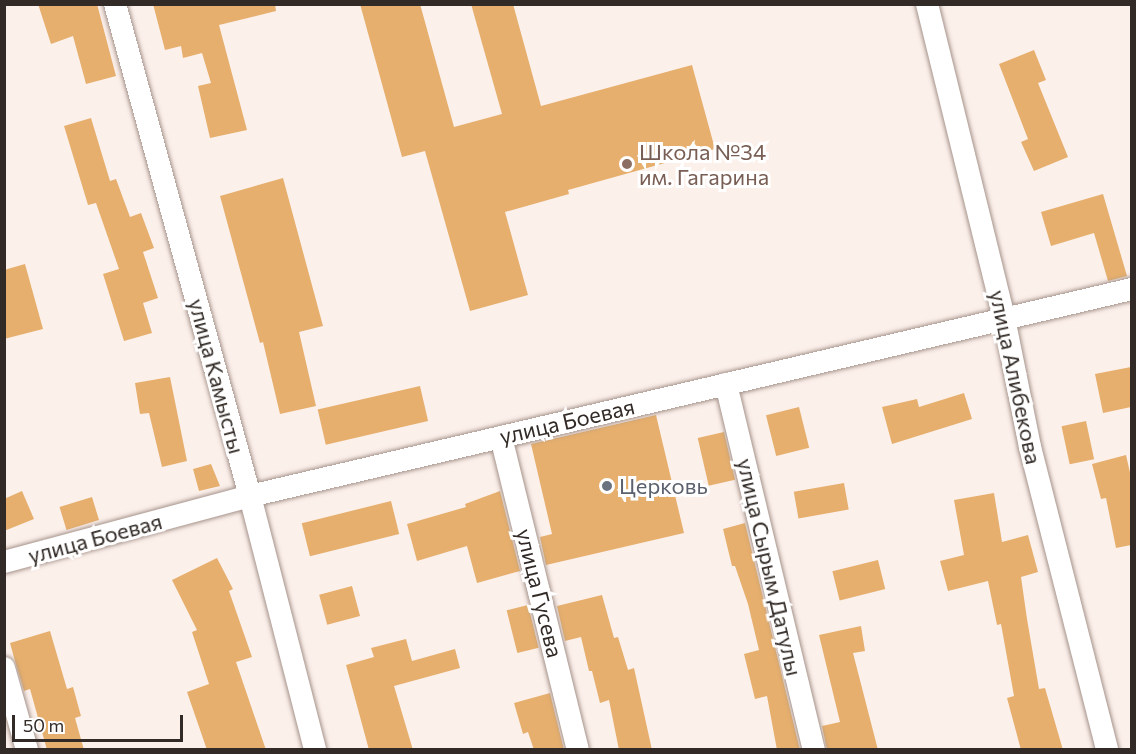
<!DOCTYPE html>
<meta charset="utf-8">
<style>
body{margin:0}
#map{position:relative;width:1136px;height:754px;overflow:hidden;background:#fcf0eb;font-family:Commissioner,sans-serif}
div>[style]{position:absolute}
.building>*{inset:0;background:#e6af6d;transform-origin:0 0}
.roads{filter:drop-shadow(0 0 2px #a5938b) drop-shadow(0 0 2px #a5938b)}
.minor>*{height:22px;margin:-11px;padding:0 11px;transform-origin:11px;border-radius:11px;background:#fff}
.dots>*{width:16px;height:16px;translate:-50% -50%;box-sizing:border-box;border:3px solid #fff;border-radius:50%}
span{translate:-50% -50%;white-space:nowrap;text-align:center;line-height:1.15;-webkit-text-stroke:6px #fff;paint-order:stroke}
.education-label{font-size:22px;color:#785e54}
.left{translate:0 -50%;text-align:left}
.street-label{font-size:22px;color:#312a26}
.worship-label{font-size:22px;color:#5b616d}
.frame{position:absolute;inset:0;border:6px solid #312a26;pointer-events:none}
.scale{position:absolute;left:12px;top:715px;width:171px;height:27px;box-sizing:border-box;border:3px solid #312a26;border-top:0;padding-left:8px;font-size:18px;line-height:21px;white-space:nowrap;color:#312a26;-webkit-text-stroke:4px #fff;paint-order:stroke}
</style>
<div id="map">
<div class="building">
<i style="clip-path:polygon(38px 4px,97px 4px,116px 76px,86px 84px,73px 36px,51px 44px)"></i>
<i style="clip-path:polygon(153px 4px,275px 4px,276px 11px,219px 25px,247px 130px,210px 138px,198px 86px,211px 83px,202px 53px,183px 58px,181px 46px,165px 50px)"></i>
<i style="clip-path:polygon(360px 4px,420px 4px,454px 127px,502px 114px,471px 4px,513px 4px,541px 106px,692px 65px,715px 149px,568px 190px,569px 194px,505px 212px,528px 295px,470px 311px,425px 151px,402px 157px)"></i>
<i style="clip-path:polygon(1034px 50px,1046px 80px,1038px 83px,1068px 157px,1034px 171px,1021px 142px,1028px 139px,999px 64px)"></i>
<i style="clip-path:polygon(91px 118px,110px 181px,116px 179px,130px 217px,141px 213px,154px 248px,143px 252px,158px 298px,143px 303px,152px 333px,124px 341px,103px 274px,119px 269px,96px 203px,88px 205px,64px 126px)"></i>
<i style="clip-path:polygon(283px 178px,323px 326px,299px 332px,316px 406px,280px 414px,263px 342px,260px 343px,220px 196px)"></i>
<i style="clip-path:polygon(1103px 194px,1127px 276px,1108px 281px,1094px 233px,1051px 246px,1041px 212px)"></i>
<i style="clip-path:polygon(25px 264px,43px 329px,4px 339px,4px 270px)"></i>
<i style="clip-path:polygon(1131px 367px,1131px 407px,1103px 413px,1095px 374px)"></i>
<i style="clip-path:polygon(170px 377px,187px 461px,162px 467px,149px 413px,140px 414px,135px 383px)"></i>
<i style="left:420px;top:386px;width:36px;height:105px;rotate:77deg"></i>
<i style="clip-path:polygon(964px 393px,972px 419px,892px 444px,882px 407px,917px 399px,919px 407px)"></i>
<i style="left:799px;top:407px;width:42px;height:34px;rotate:76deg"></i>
<i style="clip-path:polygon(656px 415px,684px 533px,546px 565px,540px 537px,552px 534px,531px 444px)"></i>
<i style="left:1086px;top:421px;width:39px;height:25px;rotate:78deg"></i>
<i style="left:724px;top:432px;width:49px;height:27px;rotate:77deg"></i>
<i style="clip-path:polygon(1126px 455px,1131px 477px,1131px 545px,1116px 548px,1106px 498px,1101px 499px,1092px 464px)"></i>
<i style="clip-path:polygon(211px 464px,220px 486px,199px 491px,193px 469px)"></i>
<i style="left:844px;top:483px;width:27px;height:51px;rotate:80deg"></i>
<i style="clip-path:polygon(22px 491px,34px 519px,4px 531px,4px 499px)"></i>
<i style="clip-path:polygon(500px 491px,520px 571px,477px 583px,467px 546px,417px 561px,407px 524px,466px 507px,465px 504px)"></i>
<i style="clip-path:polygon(994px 493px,1002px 542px,1028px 535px,1038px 572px,1021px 577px,1027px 619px,1039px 689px,1045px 688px,1063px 750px,1021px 750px,1007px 698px,1014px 696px,1001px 624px,997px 625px,988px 581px,948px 591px,940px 561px,964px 555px,954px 500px)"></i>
<i style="left:92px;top:497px;width:24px;height:34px;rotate:73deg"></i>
<i style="left:391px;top:501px;width:34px;height:92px;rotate:76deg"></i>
<i style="clip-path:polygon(745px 523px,800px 750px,777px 750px,767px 696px,755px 699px,744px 654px,759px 650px,748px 604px,735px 566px,732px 566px,723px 529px)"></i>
<i style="clip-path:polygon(217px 558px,233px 589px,229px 591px,252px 657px,236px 662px,266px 750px,207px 750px,187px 692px,209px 684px,192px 632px,197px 630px,172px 580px)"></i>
<i style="left:878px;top:560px;width:30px;height:47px;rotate:76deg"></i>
<i style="left:352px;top:586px;width:31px;height:34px;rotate:75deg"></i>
<i style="clip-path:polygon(602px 595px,614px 638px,618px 637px,628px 670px,634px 668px,652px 750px,619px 750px,609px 700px,600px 703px,592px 671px,589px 671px,581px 637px,565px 641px,557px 606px)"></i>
<i style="left:528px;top:605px;width:44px;height:22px;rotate:76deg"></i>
<i style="clip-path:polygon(861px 626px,865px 651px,853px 653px,878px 750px,827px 750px,822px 726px,840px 722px,819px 635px)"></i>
<i style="clip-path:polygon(50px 631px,67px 689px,73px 687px,81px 716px,75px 718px,84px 750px,47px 750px,30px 689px,24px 691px,15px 661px,10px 643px)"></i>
<i style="clip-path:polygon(406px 639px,412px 661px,455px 649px,460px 668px,394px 686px,413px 750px,369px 750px,346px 665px,374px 657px,371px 648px)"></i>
<i style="clip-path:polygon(550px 693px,564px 750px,534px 750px,528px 732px,523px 734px,514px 703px)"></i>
</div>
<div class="roads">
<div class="minor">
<i style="left:115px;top:4px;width:510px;rotate:74.66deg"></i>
<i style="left:250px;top:496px;width:262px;rotate:75.6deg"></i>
<i style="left:927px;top:4px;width:323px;rotate:76.2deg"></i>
<i style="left:1004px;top:318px;width:132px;rotate:78.6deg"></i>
<i style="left:1030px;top:447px;width:313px;rotate:75.7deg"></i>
<i style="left:726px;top:384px;width:376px;rotate:76.5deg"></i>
<i style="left:501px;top:437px;width:322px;rotate:76.2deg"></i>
<i style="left:4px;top:562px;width:255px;rotate:-15deg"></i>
<i style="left:250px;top:496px;width:906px;rotate:-13.21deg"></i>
<i style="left:4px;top:668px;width:85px;rotate:74.3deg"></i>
</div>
</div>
<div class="dots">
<i style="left:627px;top:164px;background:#8d6e63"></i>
<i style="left:607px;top:486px;background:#6b7280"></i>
</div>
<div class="education-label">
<span class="left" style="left:639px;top:164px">Школа №34<br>им. Гагарина</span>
</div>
<div class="street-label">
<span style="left:217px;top:376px;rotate:75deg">улица Камысты</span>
<span style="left:1016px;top:377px;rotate:78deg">улица Алибекова</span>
<span style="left:567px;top:421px;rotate:-13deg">улица Боевая</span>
<span style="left:95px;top:538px;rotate:-15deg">улица Боевая</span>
<span style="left:770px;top:567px;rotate:77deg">улица Сырым Датулы</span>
<span style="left:540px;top:593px;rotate:76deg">улица Гусева</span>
</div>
<div class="worship-label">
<span class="left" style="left:619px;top:486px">Церковь</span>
</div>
<div class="frame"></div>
<div class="scale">50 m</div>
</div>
